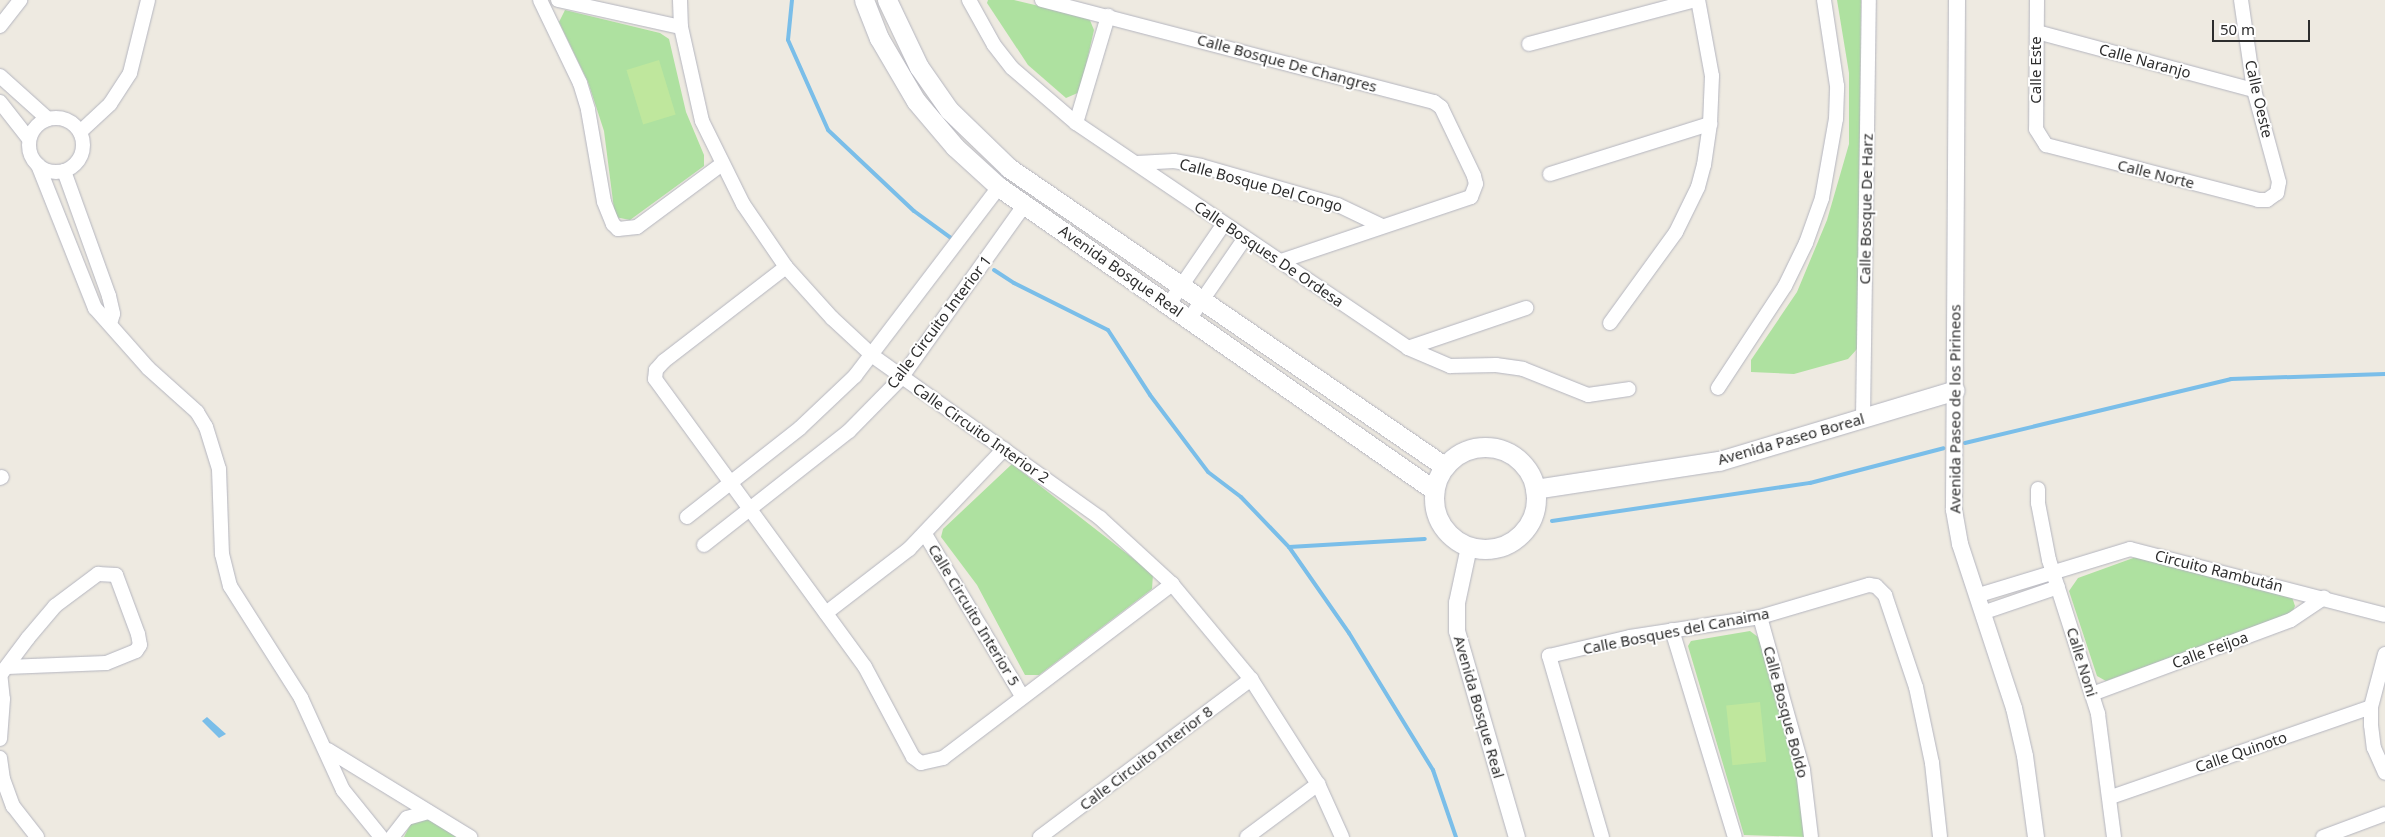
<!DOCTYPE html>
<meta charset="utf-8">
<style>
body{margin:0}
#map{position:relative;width:2385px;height:837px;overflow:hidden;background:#eeeae1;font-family:"Noto Sans",sans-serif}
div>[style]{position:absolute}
.green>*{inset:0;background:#aee1a0}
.pitch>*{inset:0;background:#bfe79d;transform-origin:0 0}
.water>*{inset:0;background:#7abee9}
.stream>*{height:4px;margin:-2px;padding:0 2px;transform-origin:2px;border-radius:2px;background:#7abee9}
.roads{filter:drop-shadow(0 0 1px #b4b5bf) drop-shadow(0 0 1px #b4b5bf)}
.minor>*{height:14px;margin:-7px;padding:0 7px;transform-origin:7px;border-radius:7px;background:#fff}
.minor>.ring{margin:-7px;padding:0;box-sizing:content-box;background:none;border:14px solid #fff;border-radius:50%}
.tertiary>*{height:16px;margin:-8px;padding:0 8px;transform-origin:8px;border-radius:8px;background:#fff}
.secondary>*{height:19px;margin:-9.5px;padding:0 9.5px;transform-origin:9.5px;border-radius:9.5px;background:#fff}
.secondary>.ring{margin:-9.5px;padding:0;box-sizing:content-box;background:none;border:19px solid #fff;border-radius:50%}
span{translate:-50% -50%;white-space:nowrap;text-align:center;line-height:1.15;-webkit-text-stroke:4px #fff;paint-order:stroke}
.street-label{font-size:15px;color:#2d2d2d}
.scale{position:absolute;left:2212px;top:20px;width:98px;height:22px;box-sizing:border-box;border:2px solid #2d2d2d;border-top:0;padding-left:6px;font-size:15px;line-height:18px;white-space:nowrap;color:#2d2d2d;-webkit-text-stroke:4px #fff;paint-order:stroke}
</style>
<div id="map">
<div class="green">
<i style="clip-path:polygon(988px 0,1014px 0,1089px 18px,1094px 30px,1080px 92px,1066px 98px,1028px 65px,987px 3px)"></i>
<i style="clip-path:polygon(1837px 0,1861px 0,1858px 348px,1848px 359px,1794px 374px,1751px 372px,1751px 360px,1797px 292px,1827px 220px,1849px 144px,1849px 73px)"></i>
<i style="clip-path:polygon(565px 10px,660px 33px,669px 39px,686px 112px,704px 155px,704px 166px,630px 220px,615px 217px,604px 131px,588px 82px,559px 22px)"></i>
<i style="clip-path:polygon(1012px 464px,1153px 574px,1152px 589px,1039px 675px,1025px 675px,977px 585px,941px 537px,943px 529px)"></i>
<i style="clip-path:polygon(2136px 557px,2292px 597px,2295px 606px,2292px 613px,2106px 681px,2097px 676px,2069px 591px,2078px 578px)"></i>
<i style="clip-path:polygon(1750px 631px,1758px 637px,1785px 710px,1800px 762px,1806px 837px,1744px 835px,1688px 646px,1691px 641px)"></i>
<i style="clip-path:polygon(421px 819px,435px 819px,463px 837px,404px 837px,411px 823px)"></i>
</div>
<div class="pitch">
<i style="left:659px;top:60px;width:57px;height:34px;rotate:73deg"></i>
<i style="left:1760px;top:702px;width:60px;height:34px;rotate:84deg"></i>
</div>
<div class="water">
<i style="clip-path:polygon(207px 717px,226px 734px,219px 738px,202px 721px)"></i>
</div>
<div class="stream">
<i style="left:792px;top:0;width:40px;rotate:95.7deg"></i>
<i style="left:788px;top:40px;width:98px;rotate:66deg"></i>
<i style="left:828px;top:130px;width:118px;rotate:43.3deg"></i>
<i style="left:914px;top:211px;width:46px;rotate:36.1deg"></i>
<i style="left:994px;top:270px;width:24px;rotate:33deg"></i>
<i style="left:1014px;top:283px;width:105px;rotate:26.6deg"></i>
<i style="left:1108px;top:330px;width:77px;rotate:57.1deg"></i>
<i style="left:1150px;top:395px;width:96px;rotate:53deg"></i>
<i style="left:1208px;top:472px;width:41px;rotate:37.1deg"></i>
<i style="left:1241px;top:497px;width:69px;rotate:46.2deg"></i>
<i style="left:1289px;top:547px;width:105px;rotate:55.1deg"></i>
<i style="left:1349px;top:633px;width:161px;rotate:58.5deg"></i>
<i style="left:1433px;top:770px;width:71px;rotate:71.1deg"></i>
<i style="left:1965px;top:443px;width:274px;rotate:-13.5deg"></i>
<i style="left:2231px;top:379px;width:154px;rotate:-1.9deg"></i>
<i style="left:1552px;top:521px;width:261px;rotate:-8.4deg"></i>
<i style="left:1810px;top:483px;width:138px;rotate:-14.6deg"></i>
<i style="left:1289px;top:547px;width:136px;rotate:-3.4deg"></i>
</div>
<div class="roads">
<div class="minor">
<i style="left:540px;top:0;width:92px;rotate:64.3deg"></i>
<i style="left:580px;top:83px;width:28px;rotate:73deg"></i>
<i style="left:588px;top:110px;width:93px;rotate:80.1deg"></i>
<i style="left:604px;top:202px;width:24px;rotate:68deg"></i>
<i style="left:613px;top:224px;width:7px;rotate:45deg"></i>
<i style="left:618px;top:229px;width:19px;rotate:-6deg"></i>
<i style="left:637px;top:227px;width:106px;rotate:-36.5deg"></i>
<i style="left:558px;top:0;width:126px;rotate:12.4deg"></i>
<i style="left:680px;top:0;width:27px;rotate:88deg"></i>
<i style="left:681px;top:27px;width:96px;rotate:77.4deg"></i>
<i style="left:702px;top:121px;width:93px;rotate:63.7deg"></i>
<i style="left:743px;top:204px;width:76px;rotate:55.7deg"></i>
<i style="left:786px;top:267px;width:69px;rotate:48deg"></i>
<i style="left:832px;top:318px;width:56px;rotate:42.8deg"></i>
<i style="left:873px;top:356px;width:279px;rotate:35.5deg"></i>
<i style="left:1100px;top:518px;width:98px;rotate:42.5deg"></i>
<i style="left:1172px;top:584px;width:124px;rotate:50.3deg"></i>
<i style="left:1251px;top:679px;width:125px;rotate:57.5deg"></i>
<i style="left:1318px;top:784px;width:58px;rotate:65.6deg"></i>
<i style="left:969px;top:0;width:51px;rotate:60.9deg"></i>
<i style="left:994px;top:45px;width:29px;rotate:52deg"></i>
<i style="left:1012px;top:68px;width:84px;rotate:40.7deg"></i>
<i style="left:1076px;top:123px;width:401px;rotate:34.1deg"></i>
<i style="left:1408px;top:348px;width:46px;rotate:23.2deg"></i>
<i style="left:1450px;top:366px;width:46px;rotate:-1.2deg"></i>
<i style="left:1496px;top:365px;width:27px;rotate:8deg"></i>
<i style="left:1523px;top:369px;width:70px;rotate:21.8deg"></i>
<i style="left:1588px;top:395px;width:41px;rotate:-8.3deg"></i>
<i style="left:1042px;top:0;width:405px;rotate:14.6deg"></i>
<i style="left:1434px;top:102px;width:9px;rotate:36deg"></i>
<i style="left:1441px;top:107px;width:76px;rotate:64.4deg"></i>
<i style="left:1474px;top:176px;width:8px;rotate:76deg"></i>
<i style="left:1476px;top:184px;width:14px;rotate:111deg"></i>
<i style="left:1471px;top:197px;width:200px;rotate:161.4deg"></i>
<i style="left:2037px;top:0;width:129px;rotate:90.4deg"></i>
<i style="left:2036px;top:129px;width:19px;rotate:58deg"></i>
<i style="left:2046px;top:145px;width:219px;rotate:14.5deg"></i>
<i style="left:2258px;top:200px;width:9px"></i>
<i style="left:2267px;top:200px;width:12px;rotate:-35deg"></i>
<i style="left:2277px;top:193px;width:11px;rotate:-80deg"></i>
<i style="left:2279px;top:182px;width:95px;rotate:-105.2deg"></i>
<i style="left:2254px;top:90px;width:91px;rotate:-98.2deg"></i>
<i style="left:0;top:26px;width:33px;rotate:-52deg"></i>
<i style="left:2037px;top:32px;width:225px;rotate:15deg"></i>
<i style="left:1529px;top:44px;width:173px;rotate:-14.8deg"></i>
<i style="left:0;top:76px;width:64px;rotate:41.9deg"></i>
<i style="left:0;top:102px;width:47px;rotate:51.9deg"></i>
<i class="ring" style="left:29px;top:118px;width:40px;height:40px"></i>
<i style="left:1076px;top:123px;width:112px;rotate:-73.3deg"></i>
<i style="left:80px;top:132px;width:41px;rotate:-43deg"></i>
<i style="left:110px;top:104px;width:37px;rotate:-57deg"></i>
<i style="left:130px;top:73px;width:75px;rotate:-76.1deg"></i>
<i style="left:1137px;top:163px;width:37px;rotate:-3deg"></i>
<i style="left:1174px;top:161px;width:27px;rotate:10deg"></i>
<i style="left:1201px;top:166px;width:142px;rotate:15.9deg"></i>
<i style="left:1338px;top:205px;width:49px;rotate:25.5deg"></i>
<i style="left:38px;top:165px;width:154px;rotate:68.3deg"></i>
<i style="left:95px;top:308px;width:80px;rotate:48.5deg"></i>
<i style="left:148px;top:368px;width:66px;rotate:41.9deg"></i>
<i style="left:197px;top:412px;width:17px;rotate:59deg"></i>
<i style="left:206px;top:427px;width:44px;rotate:72.8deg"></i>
<i style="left:219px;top:469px;width:85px;rotate:88deg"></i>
<i style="left:222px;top:554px;width:33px;rotate:76deg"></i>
<i style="left:230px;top:586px;width:133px;rotate:57.6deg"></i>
<i style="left:301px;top:698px;width:101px;rotate:65.5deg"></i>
<i style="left:343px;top:790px;width:60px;rotate:51deg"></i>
<i style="left:64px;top:171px;width:133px;rotate:70.2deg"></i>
<i style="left:109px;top:296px;width:18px;rotate:77deg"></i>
<i style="left:113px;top:314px;width:10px;rotate:107deg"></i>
<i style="left:1550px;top:174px;width:168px;rotate:-17.4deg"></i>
<i style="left:786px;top:267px;width:154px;rotate:142.4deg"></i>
<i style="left:664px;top:361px;width:12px;rotate:132deg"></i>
<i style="left:656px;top:370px;width:9px;rotate:96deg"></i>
<i style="left:655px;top:379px;width:356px;rotate:53.9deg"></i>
<i style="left:865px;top:667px;width:102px;rotate:61.9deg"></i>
<i style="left:913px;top:757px;width:10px;rotate:37deg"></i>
<i style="left:921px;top:763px;width:23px;rotate:-13deg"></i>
<i style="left:943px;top:758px;width:288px;rotate:-37.2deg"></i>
<i style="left:1169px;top:304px;width:96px;rotate:-55.6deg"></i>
<i style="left:1190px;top:318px;width:97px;rotate:-55.5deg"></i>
<i style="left:1610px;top:323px;width:112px;rotate:-54deg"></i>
<i style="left:1676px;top:232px;width:50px;rotate:-63.9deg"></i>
<i style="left:1698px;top:187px;width:23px;rotate:-75deg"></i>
<i style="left:1704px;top:165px;width:41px;rotate:-81.7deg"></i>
<i style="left:1710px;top:124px;width:48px;rotate:-87.6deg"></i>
<i style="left:1712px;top:76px;width:77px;rotate:-100.4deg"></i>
<i style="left:1408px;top:348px;width:125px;rotate:-18.7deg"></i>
<i style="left:1718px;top:388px;width:122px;rotate:-56.7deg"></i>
<i style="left:1785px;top:286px;width:48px;rotate:-64deg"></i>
<i style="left:1806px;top:243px;width:48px;rotate:-70.4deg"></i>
<i style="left:1822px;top:198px;width:80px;rotate:-80deg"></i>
<i style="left:1836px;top:119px;width:33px;rotate:-88deg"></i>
<i style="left:1837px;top:86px;width:87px;rotate:-98.6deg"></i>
<i style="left:1863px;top:418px;width:418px;rotate:-89.2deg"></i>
<i style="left:0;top:478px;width:2px;rotate:-27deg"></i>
<i style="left:2038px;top:489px;width:14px;rotate:90deg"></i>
<i style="left:2038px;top:503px;width:58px;rotate:79.1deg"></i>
<i style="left:2049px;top:560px;width:162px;rotate:72.3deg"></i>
<i style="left:2098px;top:714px;width:124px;rotate:82.6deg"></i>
<i style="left:687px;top:517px;width:144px;rotate:-38.2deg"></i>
<i style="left:800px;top:428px;width:76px;rotate:-43.4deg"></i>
<i style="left:855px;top:376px;width:238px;rotate:-52.7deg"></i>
<i style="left:925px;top:534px;width:189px;rotate:59.1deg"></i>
<i style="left:704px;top:545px;width:184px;rotate:-38.2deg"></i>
<i style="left:849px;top:431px;width:74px;rotate:-45.5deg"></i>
<i style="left:901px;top:378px;width:214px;rotate:-54.5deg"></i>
<i style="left:1979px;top:595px;width:158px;rotate:-16.9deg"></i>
<i style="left:2130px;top:549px;width:263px;rotate:14.5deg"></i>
<i style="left:1985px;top:612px;width:77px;rotate:-18.9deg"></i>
<i style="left:826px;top:613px;width:105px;rotate:-37.6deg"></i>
<i style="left:909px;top:549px;width:138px;rotate:-46.5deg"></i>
<i style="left:1760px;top:617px;width:159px;rotate:74.3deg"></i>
<i style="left:1803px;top:770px;width:67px;rotate:83.2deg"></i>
<i style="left:1672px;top:630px;width:216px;rotate:73.1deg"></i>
<i style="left:2385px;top:654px;width:55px;rotate:104.8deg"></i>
<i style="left:2371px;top:707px;width:18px;rotate:90deg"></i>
<i style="left:2371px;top:725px;width:23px;rotate:83deg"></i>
<i style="left:2374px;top:748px;width:27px;rotate:66deg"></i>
<i style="left:0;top:672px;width:27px;rotate:84deg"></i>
<i style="left:3px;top:699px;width:40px;rotate:94.3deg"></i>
<i style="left:1px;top:674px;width:45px;rotate:-53.1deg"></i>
<i style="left:28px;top:638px;width:42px;rotate:-49.8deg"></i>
<i style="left:55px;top:606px;width:54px;rotate:-36.7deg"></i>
<i style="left:98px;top:574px;width:18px;rotate:3deg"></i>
<i style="left:116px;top:575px;width:63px;rotate:69.6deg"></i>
<i style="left:138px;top:634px;width:11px;rotate:80deg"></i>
<i style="left:140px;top:645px;width:7px;rotate:124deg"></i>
<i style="left:136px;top:651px;width:32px;rotate:158deg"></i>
<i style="left:106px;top:663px;width:99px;rotate:177.7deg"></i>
<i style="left:2092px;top:694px;width:212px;rotate:-20.4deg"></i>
<i style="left:2291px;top:620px;width:40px;rotate:-34deg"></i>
<i style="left:328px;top:750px;width:167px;rotate:31.5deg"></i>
<i style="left:0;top:758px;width:21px;rotate:82deg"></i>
<i style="left:3px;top:779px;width:29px;rotate:70deg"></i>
<i style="left:13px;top:806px;width:39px;rotate:52deg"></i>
<i style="left:2111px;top:797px;width:275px;rotate:-19.1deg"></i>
<i style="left:392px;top:837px;width:24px;rotate:-52deg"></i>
<i style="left:407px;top:818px;width:22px;rotate:-16deg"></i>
<i style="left:1040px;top:837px;width:264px;rotate:-36.8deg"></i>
<i style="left:1247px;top:837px;width:89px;rotate:-36.7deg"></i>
<i style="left:1602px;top:837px;width:189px;rotate:-106.3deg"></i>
<i style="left:1549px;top:656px;width:83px;rotate:-13.2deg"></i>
<i style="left:1630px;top:637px;width:132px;rotate:-8.7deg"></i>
<i style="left:1760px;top:617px;width:114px;rotate:-16.4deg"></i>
<i style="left:1869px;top:585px;width:7px;rotate:8deg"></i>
<i style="left:1876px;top:586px;width:13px;rotate:45deg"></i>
<i style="left:1885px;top:595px;width:97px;rotate:71.4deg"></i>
<i style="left:1916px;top:687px;width:78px;rotate:78.1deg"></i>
<i style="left:1932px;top:763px;width:74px;rotate:83.8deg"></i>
<i style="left:2323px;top:837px;width:66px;rotate:-20.4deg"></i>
</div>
<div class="tertiary">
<i style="left:1957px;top:0;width:510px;rotate:90.34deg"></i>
<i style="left:1954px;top:510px;width:35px;rotate:80deg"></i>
<i style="left:1960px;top:544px;width:173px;rotate:71.8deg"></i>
<i style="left:2014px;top:708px;width:49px;rotate:77.1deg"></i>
<i style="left:2025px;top:756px;width:82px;rotate:82.3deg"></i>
<i style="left:1469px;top:547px;width:57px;rotate:102.1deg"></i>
<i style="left:1457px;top:603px;width:28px;rotate:90deg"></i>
<i style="left:1457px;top:631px;width:215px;rotate:73.8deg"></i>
</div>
<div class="secondary">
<i style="left:864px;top:0;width:41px;rotate:68.5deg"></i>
<i style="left:879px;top:38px;width:73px;rotate:59.6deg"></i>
<i style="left:916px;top:101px;width:60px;rotate:49.7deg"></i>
<i style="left:955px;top:147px;width:59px;rotate:42.3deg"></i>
<i style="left:999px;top:187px;width:530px;rotate:34.86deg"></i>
<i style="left:887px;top:0;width:74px;rotate:64.5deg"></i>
<i style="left:919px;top:67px;width:52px;rotate:55.1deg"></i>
<i style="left:949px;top:110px;width:83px;rotate:44deg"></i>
<i style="left:1009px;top:168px;width:527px;rotate:34.41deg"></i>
<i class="ring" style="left:1434px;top:447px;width:83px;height:83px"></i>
<i style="left:1535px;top:489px;width:186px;rotate:-8.7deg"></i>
<i style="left:1719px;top:461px;width:246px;rotate:-16.7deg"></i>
</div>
</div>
<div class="street-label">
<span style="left:2145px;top:61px;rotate:15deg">Calle Naranjo</span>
<span style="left:1287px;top:63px;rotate:15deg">Calle Bosque De Changres</span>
<span style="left:2036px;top:70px;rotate:-90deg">Calle Este</span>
<span style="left:2259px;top:99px;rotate:77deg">Calle Oeste</span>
<span style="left:2156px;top:174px;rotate:14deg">Calle Norte</span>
<span style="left:1261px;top:185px;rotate:15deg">Calle Bosque Del Congo</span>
<span style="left:1866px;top:209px;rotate:-89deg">Calle Bosque De Harz</span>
<span style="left:1269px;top:254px;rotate:34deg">Calle Bosques De Ordesa</span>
<span style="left:1121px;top:271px;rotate:35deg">Avenida Bosque Real</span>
<span style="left:939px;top:322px;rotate:-53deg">Calle Circuito Interior 1</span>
<span style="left:1955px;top:409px;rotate:-90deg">Avenida Paseo de los Pirineos</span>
<span style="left:981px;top:433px;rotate:35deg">Calle Circuito Interior 2</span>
<span style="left:1791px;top:439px;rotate:-16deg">Avenida Paseo Boreal</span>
<span style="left:2219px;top:571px;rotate:14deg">Circuito Rambután</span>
<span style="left:974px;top:615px;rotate:59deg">Calle Circuito Interior 5</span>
<span style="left:1676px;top:631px;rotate:-11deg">Calle Bosques del Canaima</span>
<span style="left:2210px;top:650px;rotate:-20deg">Calle Feijoa</span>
<span style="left:2082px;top:662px;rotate:73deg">Calle Noni</span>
<span style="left:1479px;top:707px;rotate:74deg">Avenida Bosque Real</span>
<span style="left:1786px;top:712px;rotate:75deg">Calle Bosque Boldo</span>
<span style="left:2241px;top:752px;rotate:-19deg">Calle Quinoto</span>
<span style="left:1146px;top:758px;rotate:-37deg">Calle Circuito Interior 8</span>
</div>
<div class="scale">50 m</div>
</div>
